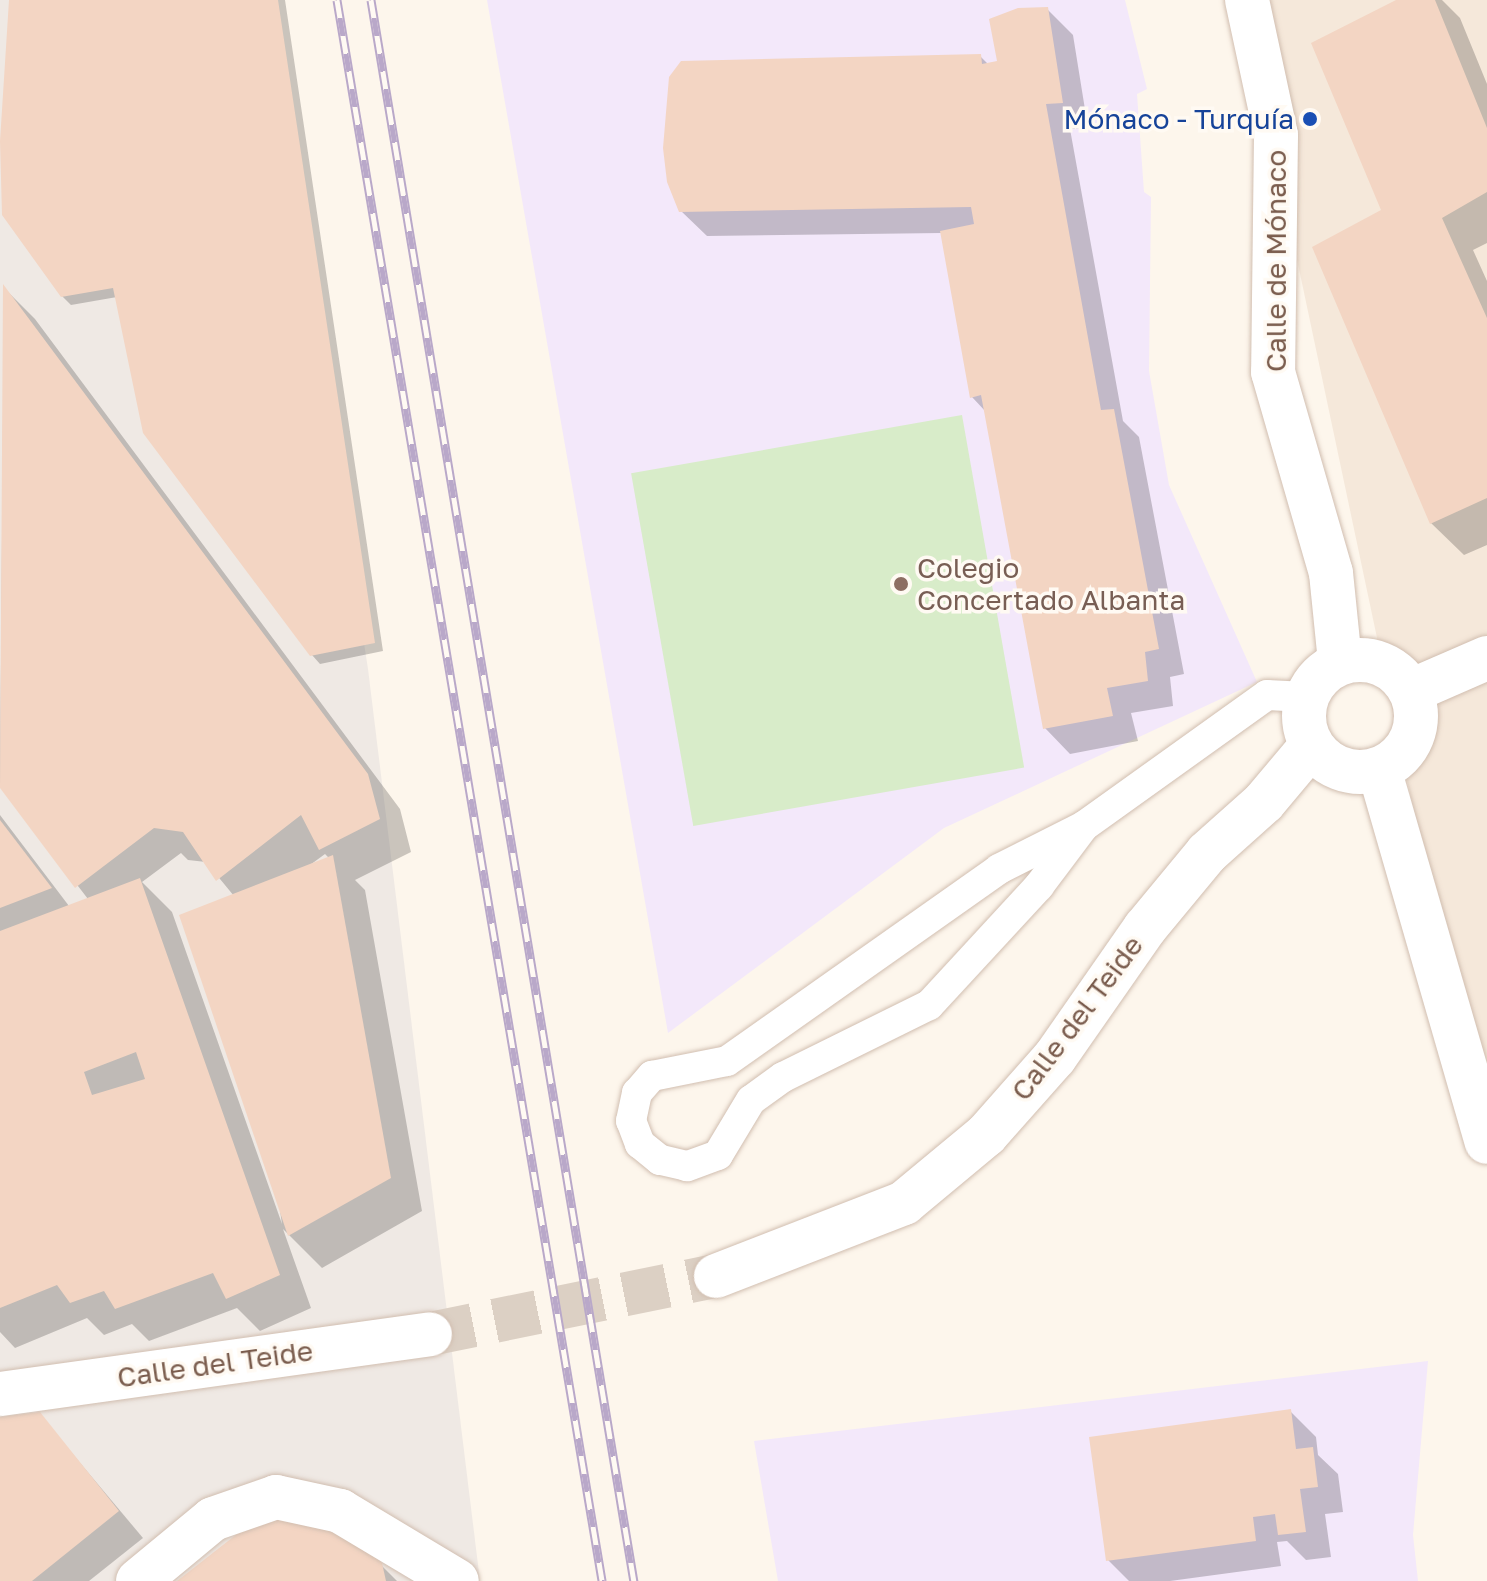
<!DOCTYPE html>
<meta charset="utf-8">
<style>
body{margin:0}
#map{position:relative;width:1487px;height:1581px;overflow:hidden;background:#fdf6ec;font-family:"Golos Text",sans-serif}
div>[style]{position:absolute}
.residential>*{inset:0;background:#f5e8da}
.industrial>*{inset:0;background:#efe9e4}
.education>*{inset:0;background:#f3e8fa}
.green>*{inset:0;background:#d8ecc9;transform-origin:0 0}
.shadow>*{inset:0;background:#0003}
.building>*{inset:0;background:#f3d5c3}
.street-tunnel>*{height:44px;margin-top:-22px;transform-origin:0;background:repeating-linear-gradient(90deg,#dcd0c4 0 44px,transparent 0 66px)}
.roads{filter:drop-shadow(0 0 2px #d1beb0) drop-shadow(0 0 2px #d1beb0)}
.lane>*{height:30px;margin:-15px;padding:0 15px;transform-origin:15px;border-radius:15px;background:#fff}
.street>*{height:44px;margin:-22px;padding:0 22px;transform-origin:22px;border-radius:22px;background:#fff}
.secondary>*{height:44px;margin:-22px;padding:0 22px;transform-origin:22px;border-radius:22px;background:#fff}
.secondary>.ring{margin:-22px;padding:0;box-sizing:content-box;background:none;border:44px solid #fff;border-radius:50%}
.rail>*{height:9px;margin-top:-4.5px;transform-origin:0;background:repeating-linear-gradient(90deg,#fffaf3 0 18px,#b9a8c9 0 36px);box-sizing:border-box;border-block:2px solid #b9a8c9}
.dots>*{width:22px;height:22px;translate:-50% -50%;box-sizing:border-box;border:4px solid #fffaf3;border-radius:50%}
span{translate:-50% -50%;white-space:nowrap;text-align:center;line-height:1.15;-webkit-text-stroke:7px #fffaf3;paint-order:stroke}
.transit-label{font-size:28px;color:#164399}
.right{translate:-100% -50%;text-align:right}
.street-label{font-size:28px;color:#7a5c4d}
.education-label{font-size:28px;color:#785e54}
.left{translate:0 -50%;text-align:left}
</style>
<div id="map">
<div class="residential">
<i style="clip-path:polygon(1230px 0,1487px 0,1487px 1158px,1284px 198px)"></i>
</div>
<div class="industrial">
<i style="clip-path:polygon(0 0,265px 0,368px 669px,480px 1581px,0 1581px)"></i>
</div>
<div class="education">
<i style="clip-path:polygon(487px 0,1125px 0,1147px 89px,1137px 94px,1144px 192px,1151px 197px,1149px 371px,1169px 485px,1257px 682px,944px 828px,668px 1033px)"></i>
<i style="clip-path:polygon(1428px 1361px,1413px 1535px,1418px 1581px,778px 1581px,754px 1441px)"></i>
</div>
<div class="green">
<i style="left:962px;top:415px;width:358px;height:336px;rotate:80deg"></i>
</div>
<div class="shadow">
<i style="clip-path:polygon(11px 0,285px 0,383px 651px,320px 664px,312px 655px,117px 297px,71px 305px,62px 296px)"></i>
<i style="clip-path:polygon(1401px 0,1442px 0,1460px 18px,1487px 84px,1487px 243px,1473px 250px,1487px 281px,1487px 545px,1464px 555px,1431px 523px,1384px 211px)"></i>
<i style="clip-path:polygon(1047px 9px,1073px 35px,1088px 128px,1070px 129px,1123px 421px,1139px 437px,1184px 674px,1170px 677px,1173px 706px,1131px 713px,1138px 741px,1070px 754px,1045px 728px,986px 412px,972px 397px,942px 233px,707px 236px,681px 211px,980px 56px,989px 65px,999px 63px)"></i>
<i style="clip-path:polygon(evenodd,4px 288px,35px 319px,400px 809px,411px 852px,355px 880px,365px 890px,422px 1211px,322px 1268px,283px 1229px,311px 1308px,260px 1331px,237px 1308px,149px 1341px,132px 1324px,104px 1335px,87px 1318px,15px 1348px,0 1332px,0 815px,69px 906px,88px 899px,0 785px,4px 288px,181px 853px,188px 860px,206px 862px,234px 896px,282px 1224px,172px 912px,142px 882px,181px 853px,4px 288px,325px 854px,330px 859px,310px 865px,325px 854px)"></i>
<i style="clip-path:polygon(1290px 1411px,1316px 1437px,1318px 1455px,1338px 1474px,1343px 1512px,1325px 1514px,1331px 1557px,1306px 1560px,1287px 1541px,1277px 1542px,1281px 1566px,1170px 1581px,1129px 1581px,1108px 1560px)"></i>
<i style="clip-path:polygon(39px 1414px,143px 1538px,89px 1581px,0 1581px,0 1419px)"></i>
<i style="clip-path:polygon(381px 1565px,397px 1581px,180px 1581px)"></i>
</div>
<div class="building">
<i style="clip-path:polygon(9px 0,278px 0,375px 643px,310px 656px,143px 433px,113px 288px,61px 297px,2px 215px,0 141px)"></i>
<i style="clip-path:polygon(1396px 0,1435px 0,1487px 128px,1487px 192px,1442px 218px,1487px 318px,1487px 498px,1430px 524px,1312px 247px,1381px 210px,1311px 43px)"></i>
<i style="clip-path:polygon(1048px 7px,1063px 103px,1046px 104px,1101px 410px,1114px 409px,1159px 649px,1145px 652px,1148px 681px,1107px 688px,1113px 716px,1043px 729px,981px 395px,970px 398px,940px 231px,974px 224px,971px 207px,679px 212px,667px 182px,663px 148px,669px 77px,681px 61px,981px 54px,982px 64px,997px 61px,989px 19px,1018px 8px)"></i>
<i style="clip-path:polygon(3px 284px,368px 774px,380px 819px,319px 850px,301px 815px,216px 881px,183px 832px,154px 828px,75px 888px,0 788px)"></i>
<i style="clip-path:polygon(0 820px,52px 888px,0 908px)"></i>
<i style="clip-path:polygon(333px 855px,391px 1178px,288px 1236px,179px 915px)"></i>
<i style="clip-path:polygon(evenodd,140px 878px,280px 1275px,226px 1299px,213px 1273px,115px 1309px,104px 1291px,70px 1303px,57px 1285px,0 1308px,0 931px,140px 878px,136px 1052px,145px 1079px,92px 1095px,84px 1072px,136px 1052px)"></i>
<i style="clip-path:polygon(1291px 1409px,1296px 1449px,1313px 1447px,1318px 1487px,1300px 1489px,1306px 1532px,1278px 1535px,1275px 1514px,1253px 1517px,1256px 1541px,1106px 1561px,1089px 1437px)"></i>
<i style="clip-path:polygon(40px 1412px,119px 1511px,32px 1581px,0 1581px,0 1417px)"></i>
<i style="clip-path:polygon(260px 1516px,316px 1517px,369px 1547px,382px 1563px,386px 1581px,177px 1581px)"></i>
</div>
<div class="street-tunnel">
<i style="left:430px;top:1334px;width:292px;rotate:-11.5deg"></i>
</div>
<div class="roads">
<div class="lane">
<i style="left:1084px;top:826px;width:75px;rotate:126.9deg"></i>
<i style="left:1039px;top:886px;width:162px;rotate:132.7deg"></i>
<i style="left:929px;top:1005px;width:163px;rotate:153.7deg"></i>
<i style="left:783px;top:1077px;width:39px;rotate:144deg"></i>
<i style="left:751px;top:1100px;width:64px;rotate:121deg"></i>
<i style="left:718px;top:1155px;width:33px;rotate:160deg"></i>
<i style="left:687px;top:1166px;width:28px;rotate:-167deg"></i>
<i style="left:660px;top:1160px;width:26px;rotate:-141deg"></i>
<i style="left:640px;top:1144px;width:25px;rotate:-111deg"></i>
<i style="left:631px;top:1121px;width:29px;rotate:-78deg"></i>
<i style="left:637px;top:1093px;width:23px;rotate:-49deg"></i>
<i style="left:652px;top:1076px;width:76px;rotate:-11.3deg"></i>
<i style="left:727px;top:1061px;width:333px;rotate:-35.2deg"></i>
<i style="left:999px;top:869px;width:95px;rotate:-26.8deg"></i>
<i style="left:1084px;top:826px;width:225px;rotate:-35.6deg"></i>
<i style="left:1267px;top:695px;width:39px;rotate:3deg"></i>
</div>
<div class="street">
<i style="left:1247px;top:0;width:138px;rotate:77.9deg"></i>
<i style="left:1276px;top:135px;width:237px;rotate:90.7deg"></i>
<i style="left:1273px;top:372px;width:209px;rotate:73.9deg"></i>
<i style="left:1331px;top:573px;width:89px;rotate:84.2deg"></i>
<i style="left:716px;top:1276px;width:202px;rotate:-21.2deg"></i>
<i style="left:904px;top:1203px;width:107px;rotate:-39.7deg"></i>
<i style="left:986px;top:1135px;width:104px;rotate:-48.5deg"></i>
<i style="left:1055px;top:1057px;width:157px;rotate:-55.1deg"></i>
<i style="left:1145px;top:928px;width:97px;rotate:-50.4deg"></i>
<i style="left:1207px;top:853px;width:76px;rotate:-41.8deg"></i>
<i style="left:1264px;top:802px;width:73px;rotate:-50deg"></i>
<i style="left:0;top:1394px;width:434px;rotate:-7.9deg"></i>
<i style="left:138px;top:1581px;width:97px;rotate:-39.6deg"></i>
<i style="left:213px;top:1519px;width:67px;rotate:-19.2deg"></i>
<i style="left:276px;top:1497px;width:66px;rotate:12.3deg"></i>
<i style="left:340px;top:1511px;width:136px;rotate:30.9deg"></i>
</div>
<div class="secondary">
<i class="ring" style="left:1304px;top:660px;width:68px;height:68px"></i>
<i style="left:1411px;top:691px;width:83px;rotate:-23.5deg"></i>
<i style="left:1379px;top:769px;width:388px;rotate:73.9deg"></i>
</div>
</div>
<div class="rail">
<i style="left:337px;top:0;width:1603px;rotate:80.48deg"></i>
<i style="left:371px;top:0;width:1603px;rotate:80.56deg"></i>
</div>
<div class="dots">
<i style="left:1310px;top:119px;background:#1a4fb4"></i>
<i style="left:901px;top:584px;background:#8d6e63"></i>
</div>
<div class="transit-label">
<span class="right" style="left:1294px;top:119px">Mónaco - Turquía</span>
</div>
<div class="street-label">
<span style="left:1276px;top:261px;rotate:-90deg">Calle de Mónaco</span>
<span style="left:1077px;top:1018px;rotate:-53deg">Calle del Teide</span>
<span style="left:215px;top:1364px;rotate:-8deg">Calle del Teide</span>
</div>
<div class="education-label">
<span class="left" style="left:917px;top:584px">Colegio<br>Concertado Albanta</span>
</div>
</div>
